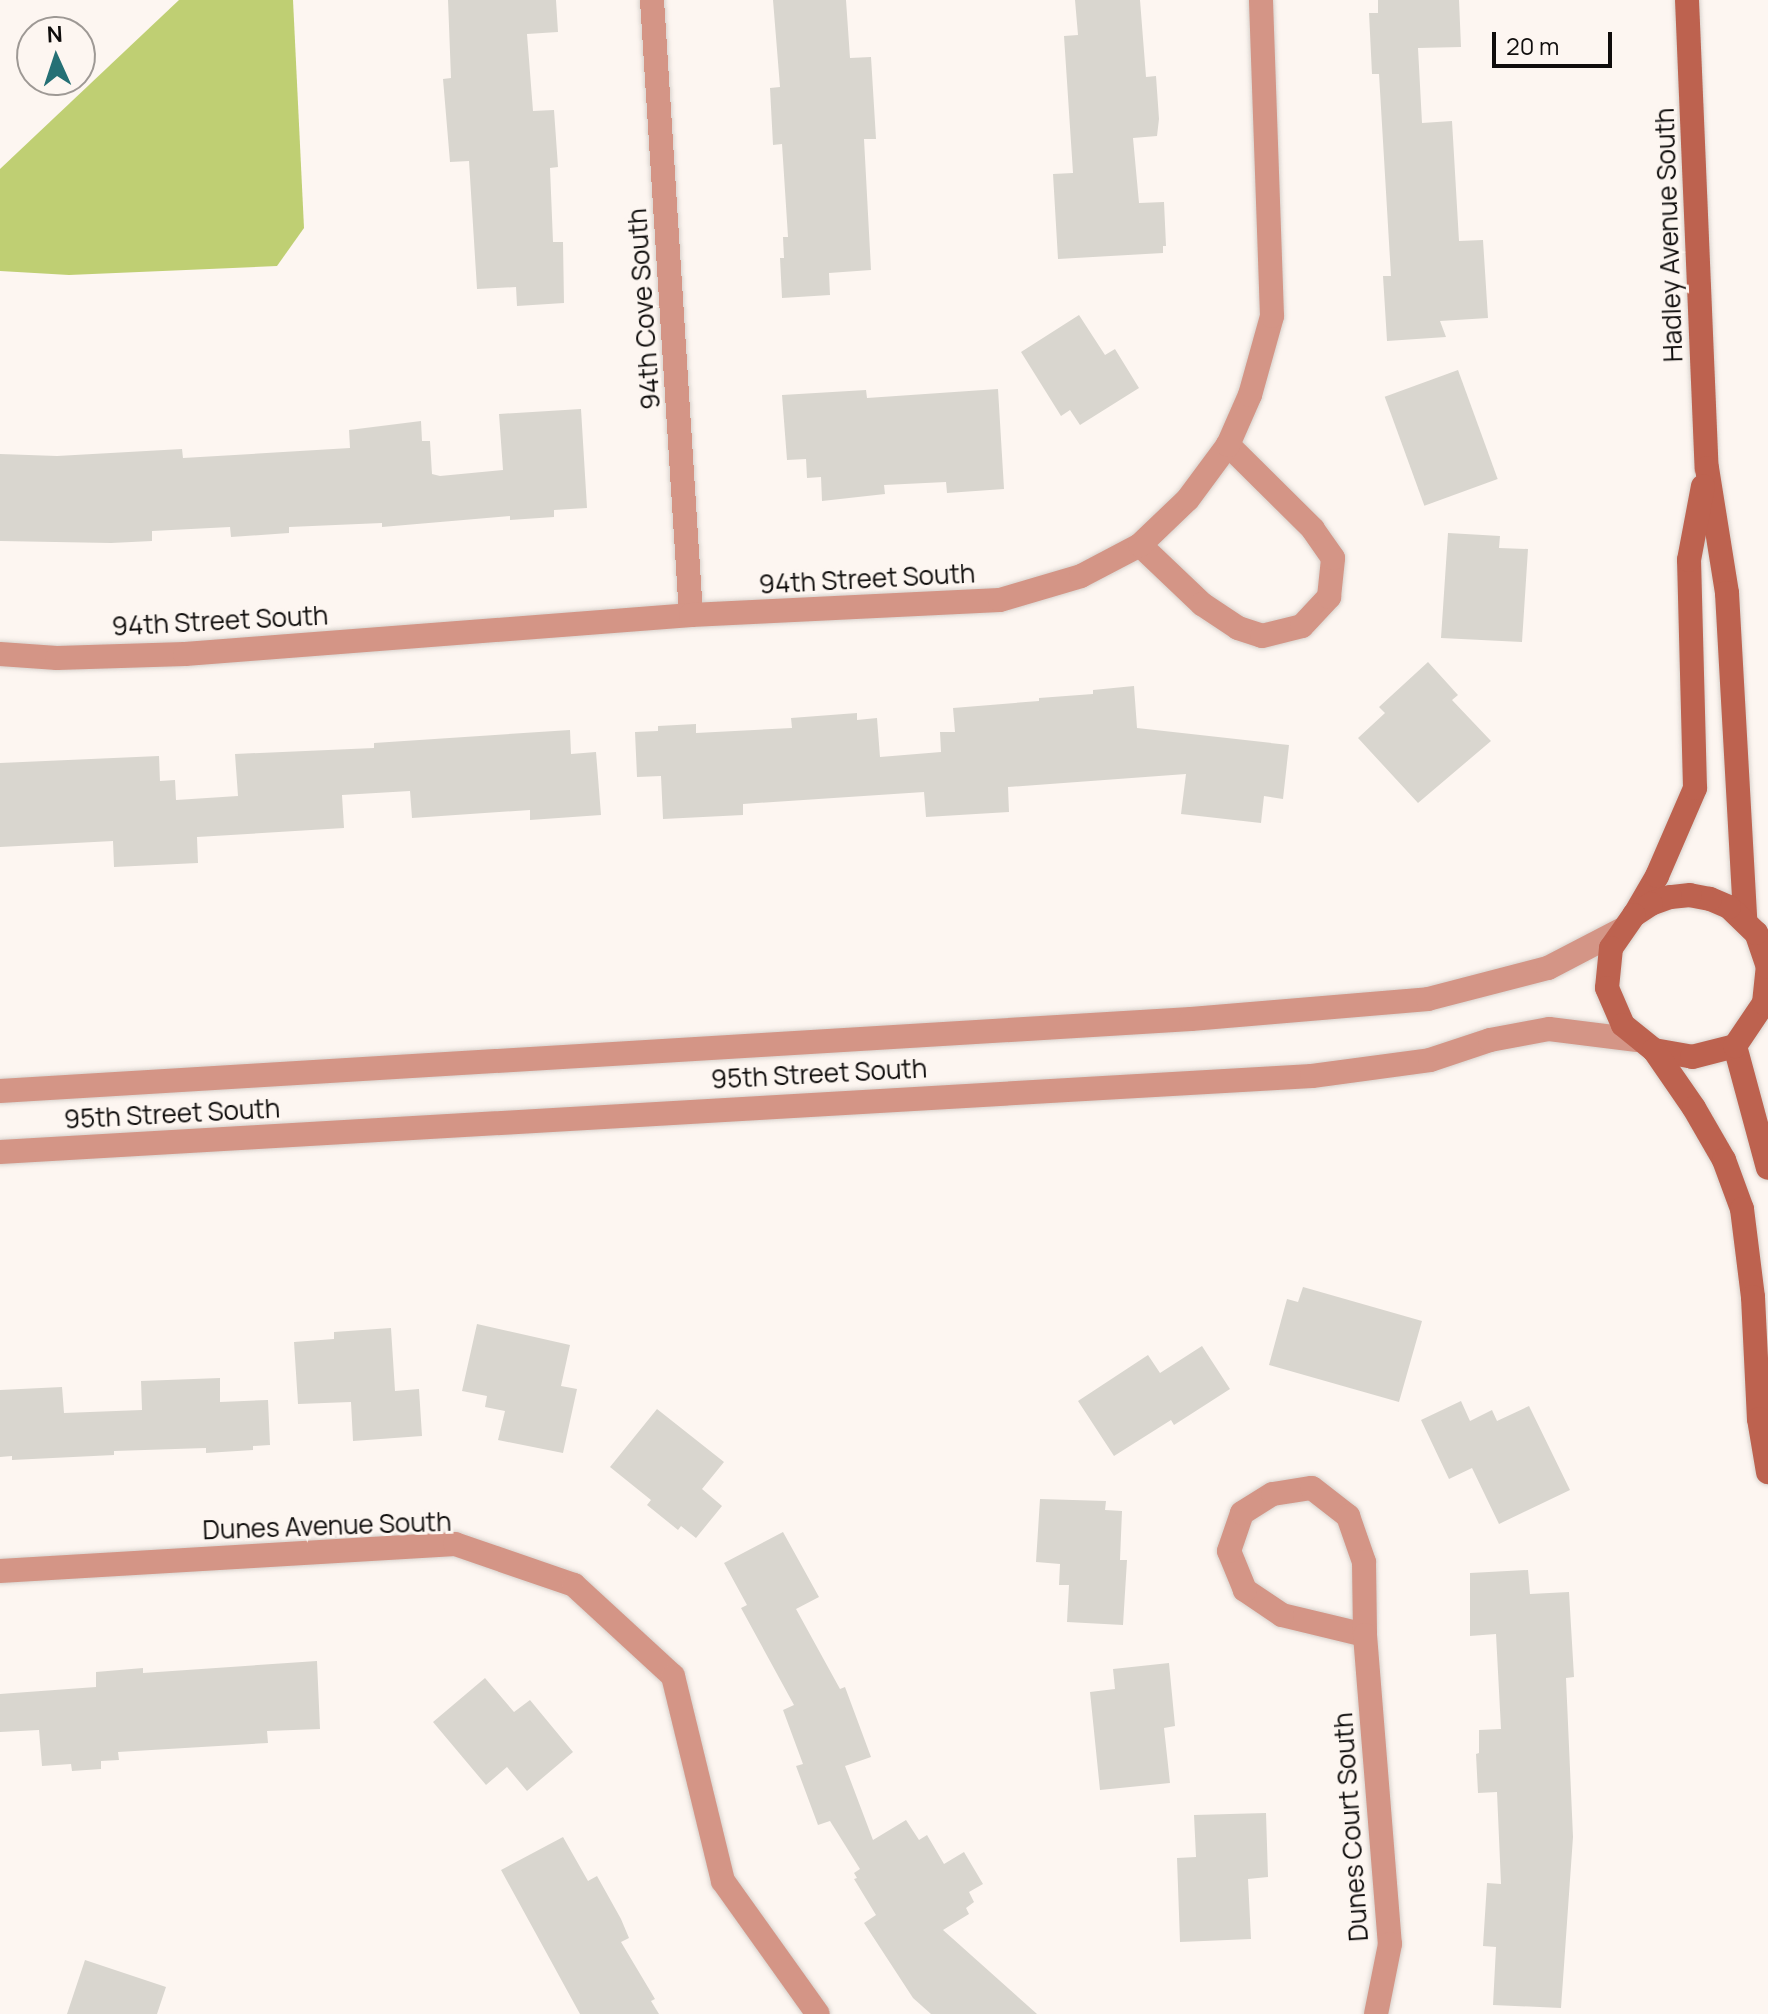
<!DOCTYPE html>
<style>
body{margin:0}
#map{position:relative;width:1768px;height:2014px;overflow:hidden;background:#fdf6f1;font-family:Manrope,sans-serif}
div>[style]{position:absolute}
.water>*{inset:0;background:#bfcf73}
.building>*{inset:0;background:#d9d6cf;transform-origin:0 0}
.roads{filter:drop-shadow(0 0 2px #d7d1cc) drop-shadow(0 0 2px #d7d1cc)}
.lane>*{height:24px;margin:-12px;padding:0 12px;transform-origin:12px;border-radius:12px;background:#d49586}
.street>*{height:24px;margin:-12px;padding:0 12px;transform-origin:12px;border-radius:12px;background:#d49586}
.secondary>*{height:24px;margin:-12px;padding:0 12px;transform-origin:12px;border-radius:12px;background:#bd624f}
span{translate:-50% -50%;white-space:nowrap;text-align:center;line-height:1.15;-webkit-text-stroke:6px #fdf6f1;paint-order:stroke}
.street-label{font-size:26px;color:#0f0d0c}
.north{position:absolute;left:16px;top:16px;width:80px;height:80px;box-sizing:border-box;background:#fdf6f1;border:2px solid #9e9995;border-radius:50%;rotate:357deg;font-size:22px;font-weight:700;line-height:32px;text-align:center;color:#0f0d0c}
.north::after{content:'';display:block;margin:auto;width:28px;height:36px;background:#257075;clip-path:polygon(50% 0,100% 100%,50% 72%,0 100%)}
.scale{position:absolute;left:1492px;top:32px;width:120px;height:36px;box-sizing:border-box;border:4px solid #0f0d0c;border-top:0;padding-left:10px;font-size:24px;line-height:28px;white-space:nowrap;color:#0f0d0c;-webkit-text-stroke:6px #fdf6f1;paint-order:stroke}
</style>
<div id="map">
<div class="water">
<i style="clip-path:polygon(179px 0,293px 0,304px 228px,277px 266px,69px 275px,0 271px,0 169px)"></i>
</div>
<div class="building">
<i style="clip-path:polygon(448px 0,556px 0,558px 32px,527px 34px,533px 111px,554px 110px,558px 167px,550px 168px,553px 242px,563px 242px,564px 303px,517px 306px,516px 287px,477px 289px,469px 161px,450px 162px,443px 79px,451px 78px)"></i>
<i style="clip-path:polygon(773px 0,846px 0,850px 58px,871px 57px,876px 139px,864px 139px,871px 270px,829px 273px,830px 295px,782px 298px,780px 258px,784px 258px,783px 237px,788px 237px,782px 144px,773px 145px,770px 88px,780px 87px)"></i>
<i style="clip-path:polygon(1075px 0,1140px 0,1146px 77px,1156px 76px,1159px 119px,1157px 136px,1133px 138px,1139px 203px,1164px 202px,1166px 246px,1163px 246px,1163px 253px,1058px 259px,1053px 174px,1073px 173px,1064px 36px,1078px 35px)"></i>
<i style="clip-path:polygon(1378px 0,1459px 0,1461px 47px,1418px 48px,1422px 123px,1452px 121px,1459px 241px,1483px 240px,1488px 318px,1440px 321px,1446px 337px,1387px 341px,1383px 276px,1391px 276px,1379px 74px,1372px 74px,1369px 13px,1378px 13px)"></i>
<i style="clip-path:polygon(1079px 315px,1105px 355px,1115px 349px,1139px 388px,1080px 425px,1070px 410px,1061px 416px,1021px 352px)"></i>
<i style="left:1458px;top:370px;width:116px;height:78px;rotate:70deg"></i>
<i style="clip-path:polygon(998px 389px,1004px 489px,947px 493px,946px 482px,884px 485px,885px 494px,822px 501px,821px 477px,807px 478px,806px 459px,787px 460px,782px 395px,866px 390px,867px 398px)"></i>
<i style="clip-path:polygon(581px 409px,587px 508px,554px 510px,554px 517px,510px 520px,510px 516px,382px 527px,382px 523px,289px 527px,289px 533px,231px 537px,230px 527px,152px 531px,152px 541px,111px 543px,0 541px,0 454px,57px 456px,182px 449px,183px 458px,350px 448px,349px 430px,421px 421px,422px 441px,430px 441px,432px 474px,440px 476px,503px 470px,499px 414px)"></i>
<i style="clip-path:polygon(1448px 533px,1500px 536px,1499px 548px,1528px 549px,1522px 642px,1441px 638px)"></i>
<i style="clip-path:polygon(1428px 662px,1458px 695px,1452px 700px,1491px 741px,1418px 803px,1358px 738px,1385px 713px,1379px 707px)"></i>
<i style="clip-path:polygon(1134px 686px,1137px 728px,1289px 745px,1283px 799px,1264px 796px,1261px 823px,1181px 814px,1186px 774px,1008px 787px,1009px 812px,926px 817px,924px 792px,743px 804px,743px 815px,663px 819px,661px 776px,637px 777px,635px 732px,658px 731px,658px 726px,696px 724px,696px 733px,792px 728px,791px 718px,857px 713px,857px 720px,877px 718px,880px 757px,941px 752px,940px 732px,955px 732px,953px 708px,1039px 701px,1039px 698px,1093px 694px,1093px 690px)"></i>
<i style="clip-path:polygon(570px 730px,571px 754px,596px 752px,601px 815px,530px 820px,530px 810px,412px 818px,410px 791px,342px 795px,344px 828px,197px 837px,198px 863px,114px 867px,113px 841px,0 847px,0 763px,159px 756px,160px 781px,175px 780px,176px 800px,238px 796px,235px 754px,374px 748px,374px 743px)"></i>
<i style="clip-path:polygon(1303px 1287px,1422px 1321px,1399px 1402px,1269px 1365px,1287px 1299px,1298px 1302px)"></i>
<i style="clip-path:polygon(477px 1324px,570px 1345px,561px 1386px,577px 1389px,563px 1453px,498px 1440px,505px 1411px,485px 1407px,487px 1396px,462px 1391px)"></i>
<i style="clip-path:polygon(391px 1328px,395px 1391px,419px 1389px,422px 1436px,353px 1441px,351px 1402px,298px 1404px,294px 1342px,334px 1339px,334px 1332px)"></i>
<i style="clip-path:polygon(1202px 1346px,1230px 1389px,1174px 1425px,1171px 1420px,1114px 1456px,1078px 1401px,1148px 1355px,1160px 1373px)"></i>
<i style="clip-path:polygon(220px 1378px,220px 1402px,268px 1400px,270px 1445px,253px 1446px,253px 1450px,206px 1453px,206px 1448px,114px 1451px,114px 1455px,12px 1460px,12px 1456px,0 1457px,0 1390px,62px 1387px,64px 1413px,142px 1410px,141px 1381px)"></i>
<i style="clip-path:polygon(1461px 1401px,1470px 1421px,1492px 1410px,1497px 1421px,1529px 1406px,1570px 1490px,1499px 1524px,1472px 1468px,1449px 1479px,1421px 1420px)"></i>
<i style="clip-path:polygon(657px 1409px,724px 1462px,702px 1489px,722px 1506px,696px 1538px,681px 1526px,678px 1530px,647px 1505px,651px 1500px,610px 1467px)"></i>
<i style="clip-path:polygon(1040px 1499px,1106px 1501px,1105px 1510px,1122px 1511px,1120px 1560px,1127px 1560px,1123px 1625px,1067px 1622px,1069px 1585px,1059px 1585px,1060px 1564px,1036px 1562px)"></i>
<i style="clip-path:polygon(783px 1532px,819px 1597px,796px 1609px,840px 1689px,845px 1687px,871px 1757px,845px 1766px,873px 1840px,906px 1820px,919px 1840px,927px 1835px,944px 1864px,964px 1852px,983px 1884px,969px 1892px,974px 1902px,966px 1908px,969px 1914px,943px 1930px,1037px 2014px,931px 2014px,913px 1998px,864px 1923px,876px 1915px,854px 1879px,857px 1878px,854px 1873px,860px 1869px,830px 1821px,818px 1825px,796px 1766px,803px 1764px,783px 1710px,794px 1705px,741px 1608px,747px 1605px,724px 1563px)"></i>
<i style="clip-path:polygon(1528px 1570px,1530px 1594px,1569px 1592px,1574px 1677px,1566px 1678px,1573px 1837px,1561px 2008px,1493px 2005px,1496px 1947px,1483px 1946px,1487px 1883px,1501px 1884px,1497px 1792px,1478px 1793px,1476px 1754px,1479px 1753px,1479px 1730px,1501px 1729px,1496px 1634px,1470px 1636px,1470px 1573px)"></i>
<i style="clip-path:polygon(317px 1661px,320px 1729px,267px 1731px,268px 1743px,118px 1752px,119px 1760px,101px 1761px,101px 1769px,72px 1771px,71px 1764px,42px 1766px,39px 1730px,0 1732px,0 1694px,96px 1687px,96px 1672px,143px 1668px,143px 1673px)"></i>
<i style="clip-path:polygon(1169px 1663px,1175px 1726px,1164px 1728px,1170px 1783px,1100px 1790px,1090px 1692px,1115px 1689px,1113px 1669px)"></i>
<i style="clip-path:polygon(485px 1678px,514px 1712px,530px 1700px,573px 1752px,527px 1791px,507px 1767px,486px 1785px,433px 1722px)"></i>
<i style="clip-path:polygon(1266px 1813px,1268px 1877px,1248px 1879px,1251px 1939px,1180px 1942px,1177px 1858px,1196px 1857px,1194px 1815px)"></i>
<i style="clip-path:polygon(563px 1837px,588px 1881px,597px 1876px,621px 1919px,629px 1938px,621px 1942px,655px 1999px,651px 2001px,659px 2014px,580px 2014px,501px 1870px)"></i>
<i style="clip-path:polygon(85px 1960px,166px 1987px,157px 2014px,67px 2014px)"></i>
</div>
<div class="roads">
<div class="lane">
<i style="left:1140px;top:545px;width:86px;rotate:43.6deg"></i>
<i style="left:1202px;top:604px;width:43px;rotate:33.7deg"></i>
<i style="left:1238px;top:628px;width:25px;rotate:18deg"></i>
<i style="left:1262px;top:636px;width:41px;rotate:-14deg"></i>
<i style="left:1302px;top:626px;width:40px;rotate:-47deg"></i>
<i style="left:1329px;top:597px;width:39px;rotate:-84deg"></i>
<i style="left:1333px;top:558px;width:35px;rotate:-125deg"></i>
<i style="left:1313px;top:529px;width:120px;rotate:-135.3deg"></i>
</div>
<div class="street">
<i style="left:652px;top:0;width:616px;rotate:86.37deg"></i>
<i style="left:0;top:654px;width:57px;rotate:4deg"></i>
<i style="left:57px;top:658px;width:128px;rotate:-1.8deg"></i>
<i style="left:185px;top:654px;width:508px;rotate:-4.41deg"></i>
<i style="left:691px;top:615px;width:309px;rotate:-2.8deg"></i>
<i style="left:1000px;top:600px;width:84px;rotate:-16.5deg"></i>
<i style="left:1081px;top:576px;width:67px;rotate:-27.7deg"></i>
<i style="left:1140px;top:545px;width:66px;rotate:-43.8deg"></i>
<i style="left:1188px;top:499px;width:67px;rotate:-53.5deg"></i>
<i style="left:1228px;top:445px;width:55px;rotate:-66.3deg"></i>
<i style="left:1250px;top:395px;width:82px;rotate:-74.4deg"></i>
<i style="left:1272px;top:316px;width:316px;rotate:-92deg"></i>
<i style="left:0;top:1091px;width:1193px;rotate:-3.46deg"></i>
<i style="left:1191px;top:1019px;width:238px;rotate:-4.8deg"></i>
<i style="left:1428px;top:999px;width:124px;rotate:-14.5deg"></i>
<i style="left:1548px;top:968px;width:82px;rotate:-27.5deg"></i>
<i style="left:0;top:1152px;width:1314px;rotate:-3.32deg"></i>
<i style="left:1312px;top:1076px;width:119px;rotate:-7.7deg"></i>
<i style="left:1430px;top:1060px;width:63px;rotate:-18.4deg"></i>
<i style="left:1490px;top:1040px;width:60px;rotate:-10.6deg"></i>
<i style="left:1549px;top:1029px;width:89px;rotate:7.1deg"></i>
<i style="left:0;top:1571px;width:456px;rotate:-3.4deg"></i>
<i style="left:455px;top:1544px;width:126px;rotate:19deg"></i>
<i style="left:574px;top:1585px;width:134px;rotate:42.6deg"></i>
<i style="left:673px;top:1676px;width:211px;rotate:76.3deg"></i>
<i style="left:723px;top:1881px;width:163px;rotate:54.5deg"></i>
<i style="left:1365px;top:1635px;width:85px;rotate:-166.5deg"></i>
<i style="left:1282px;top:1615px;width:45px;rotate:-146deg"></i>
<i style="left:1245px;top:1590px;width:42px;rotate:-112.3deg"></i>
<i style="left:1229px;top:1551px;width:40px;rotate:-71.1deg"></i>
<i style="left:1242px;top:1513px;width:36px;rotate:-32deg"></i>
<i style="left:1273px;top:1494px;width:39px;rotate:-9deg"></i>
<i style="left:1312px;top:1488px;width:46px;rotate:37.9deg"></i>
<i style="left:1348px;top:1516px;width:49px;rotate:70.8deg"></i>
<i style="left:1364px;top:1562px;width:73px;rotate:89.2deg"></i>
<i style="left:1365px;top:1635px;width:310px;rotate:85.4deg"></i>
<i style="left:1390px;top:1944px;width:71px;rotate:101.3deg"></i>
</div>
<div class="secondary">
<i style="left:1687px;top:0;width:468px;rotate:87.6deg"></i>
<i style="left:1707px;top:468px;width:127px;rotate:80.9deg"></i>
<i style="left:1727px;top:593px;width:326px;rotate:86.8deg"></i>
<i style="left:1635px;top:914px;width:44px;rotate:-59.9deg"></i>
<i style="left:1657px;top:876px;width:96px;rotate:-66.6deg"></i>
<i style="left:1695px;top:788px;width:228px;rotate:-91.5deg"></i>
<i style="left:1689px;top:560px;width:75px;rotate:-79.3deg"></i>
<i style="left:1735px;top:1046px;width:126px;rotate:74.9deg"></i>
<i style="left:1654px;top:1050px;width:39px;rotate:10deg"></i>
<i style="left:1692px;top:1057px;width:44px;rotate:-14.3deg"></i>
<i style="left:1735px;top:1046px;width:52px;rotate:-56deg"></i>
<i style="left:1764px;top:1003px;width:36px;rotate:-84deg"></i>
<i style="left:1768px;top:967px;width:36px;rotate:-109deg"></i>
<i style="left:1756px;top:933px;width:37px;rotate:-136deg"></i>
<i style="left:1729px;top:907px;width:21px;rotate:-157deg"></i>
<i style="left:1710px;top:899px;width:20px;rotate:-169deg"></i>
<i style="left:1690px;top:895px;width:20px;rotate:174deg"></i>
<i style="left:1670px;top:897px;width:20px;rotate:160deg"></i>
<i style="left:1651px;top:904px;width:20px;rotate:147deg"></i>
<i style="left:1634px;top:915px;width:40px;rotate:124.9deg"></i>
<i style="left:1611px;top:948px;width:40px;rotate:95.7deg"></i>
<i style="left:1607px;top:988px;width:40px;rotate:66.6deg"></i>
<i style="left:1623px;top:1025px;width:40px;rotate:39deg"></i>
<i style="left:1654px;top:1050px;width:70px;rotate:55.4deg"></i>
<i style="left:1694px;top:1108px;width:60px;rotate:60deg"></i>
<i style="left:1724px;top:1160px;width:52px;rotate:69.8deg"></i>
<i style="left:1742px;top:1209px;width:89px;rotate:82.9deg"></i>
<i style="left:1753px;top:1297px;width:122px;rotate:87.2deg"></i>
<i style="left:1759px;top:1419px;width:54px;rotate:80.4deg"></i>
</div>
</div>
<div class="street-label">
<span style="left:1669px;top:235px;rotate:-92deg">Hadley Avenue South</span>
<span style="left:644px;top:309px;rotate:-94deg">94th Cove South</span>
<span style="left:867px;top:579px;rotate:-3deg">94th Street South</span>
<span style="left:220px;top:621px;rotate:-3deg">94th Street South</span>
<span style="left:819px;top:1074px;rotate:-3deg">95th Street South</span>
<span style="left:172px;top:1114px;rotate:-3deg">95th Street South</span>
<span style="left:327px;top:1526px;rotate:-2deg">Dunes Avenue South</span>
<span style="left:1351px;top:1827px;rotate:-94deg">Dunes Court South</span>
</div>
<div class="north">N</div>
<div class="scale">20 m</div>
</div>
